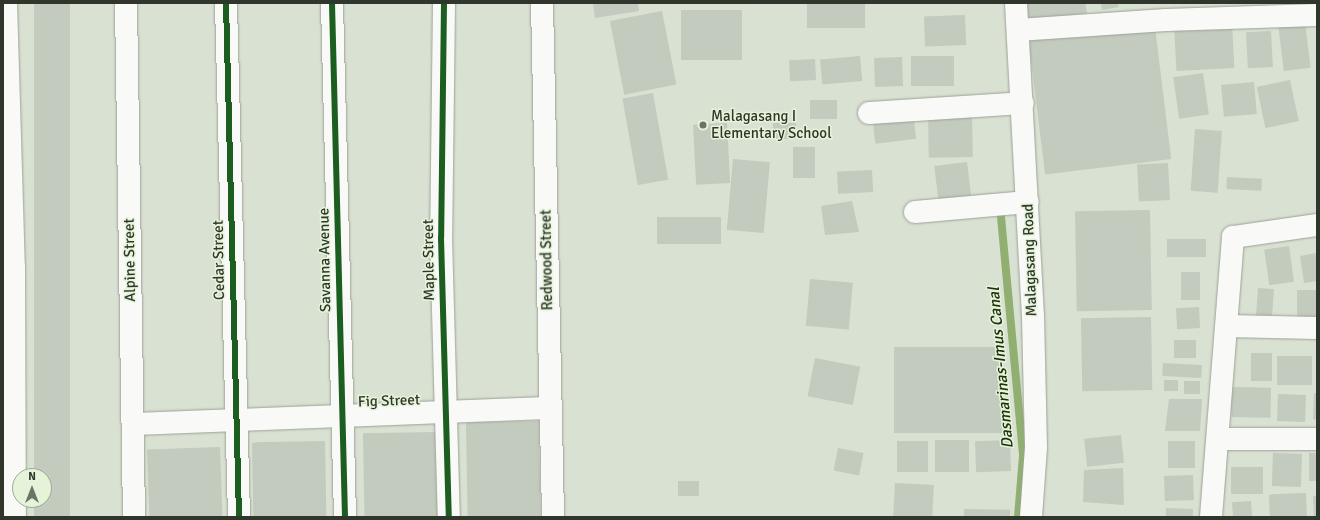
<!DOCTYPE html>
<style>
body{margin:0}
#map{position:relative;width:1320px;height:520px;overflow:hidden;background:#d9e1d2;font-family:Signika,sans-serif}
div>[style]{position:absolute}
.stream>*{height:8px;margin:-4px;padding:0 4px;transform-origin:4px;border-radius:4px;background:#90af71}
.building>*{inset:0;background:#c3cabe;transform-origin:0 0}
.roads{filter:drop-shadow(0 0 1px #9ba296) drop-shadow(0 0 1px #9ba296)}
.minor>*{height:22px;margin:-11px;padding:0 11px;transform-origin:11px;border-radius:11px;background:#f9faf8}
.secondary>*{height:22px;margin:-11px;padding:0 11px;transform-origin:11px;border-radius:11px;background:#f9faf8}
.cycleway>*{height:6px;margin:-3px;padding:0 3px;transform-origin:3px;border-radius:3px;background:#1b5e20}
.dots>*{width:11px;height:11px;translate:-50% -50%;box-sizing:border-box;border:2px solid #e5f4d9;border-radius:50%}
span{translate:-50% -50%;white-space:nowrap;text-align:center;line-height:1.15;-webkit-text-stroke:3px #e5f4d9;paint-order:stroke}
.poi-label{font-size:15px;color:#30362c}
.left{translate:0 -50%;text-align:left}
.street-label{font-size:15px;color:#30362c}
.water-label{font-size:16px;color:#20310e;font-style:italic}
.frame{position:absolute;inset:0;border:4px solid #30362c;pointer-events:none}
.north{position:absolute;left:12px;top:468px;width:40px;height:40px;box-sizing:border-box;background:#e5f4d9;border:1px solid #9da894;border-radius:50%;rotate:0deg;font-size:11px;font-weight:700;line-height:16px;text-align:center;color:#30362c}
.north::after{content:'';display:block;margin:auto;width:14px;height:18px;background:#6b7266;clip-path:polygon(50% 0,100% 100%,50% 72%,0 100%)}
</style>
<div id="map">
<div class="stream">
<i style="left:1001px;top:217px;width:240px;rotate:84.7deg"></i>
<i style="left:1023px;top:456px;width:61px;rotate:94.7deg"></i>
</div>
<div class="building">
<i style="left:34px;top:3px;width:36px;height:514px"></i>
<i style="clip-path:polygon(593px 3px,638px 3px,639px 11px,595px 18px)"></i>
<i style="left:807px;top:3px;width:58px;height:25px"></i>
<i style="clip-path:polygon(1026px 3px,1085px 3px,1087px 13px,1028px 22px)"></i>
<i style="clip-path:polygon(1101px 3px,1118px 3px,1119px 7px,1102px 10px)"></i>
<i style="left:742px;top:10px;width:50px;height:61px;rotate:90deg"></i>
<i style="left:662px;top:11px;width:75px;height:53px;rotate:79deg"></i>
<i style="left:965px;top:15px;width:30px;height:41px;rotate:88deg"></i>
<i style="left:1154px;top:19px;width:141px;height:127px;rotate:83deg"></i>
<i style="left:1305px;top:22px;width:46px;height:27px;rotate:83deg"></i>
<i style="left:1232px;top:23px;width:45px;height:58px;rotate:87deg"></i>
<i style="left:1271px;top:31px;width:36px;height:25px;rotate:87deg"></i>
<i style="left:860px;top:56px;width:25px;height:40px;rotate:85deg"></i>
<i style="left:954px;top:56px;width:30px;height:43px;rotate:90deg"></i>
<i style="left:902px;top:57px;width:29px;height:28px;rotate:88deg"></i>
<i style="left:815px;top:59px;width:21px;height:26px;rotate:87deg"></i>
<i style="left:1203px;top:73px;width:42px;height:30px;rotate:82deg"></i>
<i style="left:1290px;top:80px;width:42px;height:34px;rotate:78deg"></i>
<i style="left:1254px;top:82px;width:32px;height:33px;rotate:85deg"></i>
<i style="left:653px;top:93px;width:88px;height:31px;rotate:80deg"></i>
<i style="left:810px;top:100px;width:27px;height:19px"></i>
<i style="left:972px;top:111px;width:46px;height:44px;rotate:89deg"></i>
<i style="left:913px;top:113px;width:26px;height:41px;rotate:83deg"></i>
<i style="left:727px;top:123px;width:60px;height:34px;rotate:87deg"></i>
<i style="left:796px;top:123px;width:16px;height:23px;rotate:90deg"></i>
<i style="left:1195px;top:129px;width:27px;height:62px;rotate:4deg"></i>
<i style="left:793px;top:147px;width:22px;height:31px"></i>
<i style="left:733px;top:159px;width:37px;height:71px;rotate:5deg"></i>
<i style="left:967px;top:162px;width:41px;height:33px;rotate:83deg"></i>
<i style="left:1168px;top:163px;width:37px;height:31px;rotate:87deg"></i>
<i style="left:872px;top:170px;width:22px;height:35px;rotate:87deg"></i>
<i style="left:1227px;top:177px;width:35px;height:12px;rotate:3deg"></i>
<i style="clip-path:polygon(852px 201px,859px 232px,825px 235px,821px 206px)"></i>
<i style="left:1150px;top:210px;width:100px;height:75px;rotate:89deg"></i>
<i style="left:657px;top:217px;width:64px;height:27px"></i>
<i style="left:1206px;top:239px;width:18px;height:39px;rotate:90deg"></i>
<i style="left:1289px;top:246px;width:36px;height:25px;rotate:82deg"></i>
<i style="clip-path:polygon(1317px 253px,1317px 281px,1304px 283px,1300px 256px)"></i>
<i style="left:1181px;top:272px;width:19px;height:28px"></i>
<i style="left:810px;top:279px;width:43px;height:47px;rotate:5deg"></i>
<i style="left:1258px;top:288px;width:16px;height:30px;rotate:4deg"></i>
<i style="left:1297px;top:290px;width:20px;height:29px"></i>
<i style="left:1199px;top:307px;width:21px;height:23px;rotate:87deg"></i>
<i style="left:1151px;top:317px;width:73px;height:70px;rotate:89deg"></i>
<i style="left:1174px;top:340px;width:22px;height:18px"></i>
<i style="left:894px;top:347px;width:109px;height:86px"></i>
<i style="left:1251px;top:353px;width:21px;height:28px"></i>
<i style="left:1277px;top:356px;width:35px;height:29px"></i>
<i style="left:815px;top:358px;width:46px;height:39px;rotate:11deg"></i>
<i style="left:1163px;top:363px;width:39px;height:13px;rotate:3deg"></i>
<i style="left:1164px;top:380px;width:14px;height:11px"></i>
<i style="left:1184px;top:381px;width:16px;height:13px"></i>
<i style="left:1232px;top:387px;width:39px;height:30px;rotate:1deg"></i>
<i style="clip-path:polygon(1314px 393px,1317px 393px,1317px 420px,1313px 419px)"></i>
<i style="left:1278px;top:394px;width:28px;height:27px;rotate:2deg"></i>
<i style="clip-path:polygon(1169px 399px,1202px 399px,1200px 431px,1165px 431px)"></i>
<i style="left:539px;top:421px;width:96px;height:73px;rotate:89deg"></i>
<i style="left:436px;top:432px;width:85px;height:73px;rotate:89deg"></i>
<i style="left:1121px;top:435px;width:28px;height:37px;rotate:84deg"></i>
<i style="left:935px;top:440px;width:34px;height:32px"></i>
<i style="left:1010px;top:440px;width:31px;height:35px;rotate:88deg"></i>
<i style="left:325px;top:441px;width:76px;height:73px;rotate:89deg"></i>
<i style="left:897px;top:441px;width:31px;height:31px"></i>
<i style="left:1168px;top:441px;width:27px;height:27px"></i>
<i style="left:220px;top:447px;width:70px;height:73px;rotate:88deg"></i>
<i style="left:838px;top:448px;width:26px;height:23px;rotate:11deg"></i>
<i style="left:1273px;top:453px;width:29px;height:33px;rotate:2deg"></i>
<i style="left:1309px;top:453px;width:8px;height:28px"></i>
<i style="left:1231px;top:467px;width:32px;height:27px"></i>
<i style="clip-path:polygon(1123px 468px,1124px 505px,1083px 502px,1084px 470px)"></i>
<i style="left:1193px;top:475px;width:25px;height:29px;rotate:88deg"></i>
<i style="left:678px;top:481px;width:21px;height:15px"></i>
<i style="left:895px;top:483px;width:39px;height:34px;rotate:3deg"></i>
<i style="left:1306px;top:493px;width:24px;height:37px;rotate:88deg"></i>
<i style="clip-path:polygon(1313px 496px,1317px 496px,1317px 517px,1314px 517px)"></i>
<i style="left:1251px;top:501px;width:16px;height:19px;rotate:86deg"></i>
<i style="left:1166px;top:508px;width:27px;height:9px;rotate:2deg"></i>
<i style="left:964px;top:509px;width:46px;height:8px;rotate:1deg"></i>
</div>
<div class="roads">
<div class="minor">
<i style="left:6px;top:3px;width:264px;rotate:88.3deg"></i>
<i style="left:14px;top:267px;width:250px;rotate:89.8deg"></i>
<i style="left:126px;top:3px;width:514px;rotate:89.11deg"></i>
<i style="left:226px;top:3px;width:514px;rotate:88.55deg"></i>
<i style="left:332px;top:3px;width:514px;rotate:88.55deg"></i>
<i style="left:444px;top:3px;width:235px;rotate:90.7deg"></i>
<i style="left:441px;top:238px;width:279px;rotate:88.4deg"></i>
<i style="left:542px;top:3px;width:514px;rotate:88.77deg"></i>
<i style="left:1018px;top:30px;width:148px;rotate:-3.9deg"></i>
<i style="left:1166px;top:20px;width:151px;rotate:-1.9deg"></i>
<i style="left:869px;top:113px;width:154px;rotate:-3.7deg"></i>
<i style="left:915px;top:212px;width:113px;rotate:-5.1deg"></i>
<i style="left:1227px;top:326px;width:90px;rotate:1.3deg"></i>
<i style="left:133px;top:424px;width:416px;rotate:-2.2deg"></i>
<i style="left:1218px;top:439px;width:99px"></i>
<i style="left:1211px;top:517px;width:281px;rotate:-85.5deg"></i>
<i style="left:1233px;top:237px;width:85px;rotate:-8.1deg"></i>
</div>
<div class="secondary">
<i style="left:1016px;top:3px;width:313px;rotate:86.9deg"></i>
<i style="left:1033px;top:316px;width:131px;rotate:88.7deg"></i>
<i style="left:1036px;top:447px;width:70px;rotate:94.1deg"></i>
</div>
</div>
<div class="cycleway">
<i style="left:226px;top:3px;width:514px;rotate:88.55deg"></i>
<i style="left:332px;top:3px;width:514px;rotate:88.55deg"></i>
<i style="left:444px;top:3px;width:235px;rotate:90.7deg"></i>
<i style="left:441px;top:238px;width:279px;rotate:88.4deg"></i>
</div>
<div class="dots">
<i style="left:703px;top:125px;background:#6b7266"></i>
</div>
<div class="poi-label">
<span class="left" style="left:711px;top:125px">Malagasang I<br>Elementary School</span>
</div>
<div class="street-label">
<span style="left:130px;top:260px;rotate:-91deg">Alpine Street</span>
<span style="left:219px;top:260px;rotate:-91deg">Cedar Street</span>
<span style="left:325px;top:260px;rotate:-91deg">Savanna Avenue</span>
<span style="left:429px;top:260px;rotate:-91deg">Maple Street</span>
<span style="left:547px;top:260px;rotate:-91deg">Redwood Street</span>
<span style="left:1030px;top:260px;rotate:-92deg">Malagasang Road</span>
<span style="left:389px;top:401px;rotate:-2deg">Fig Street</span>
</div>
<div class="water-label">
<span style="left:1001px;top:368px;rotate:-95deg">Dasmarinas-Imus Canal</span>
</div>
<div class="frame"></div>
<div class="north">N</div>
</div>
